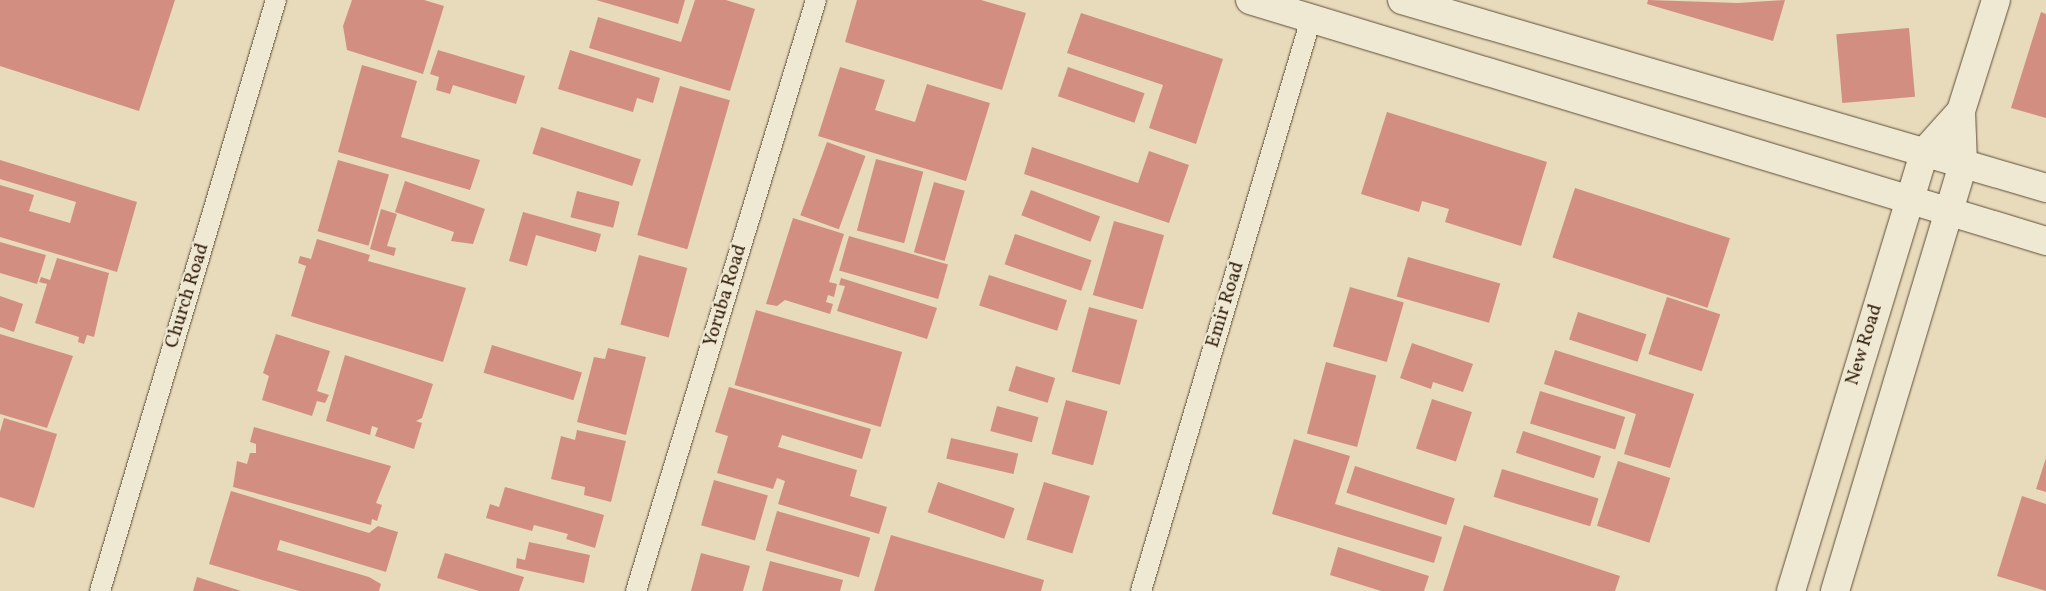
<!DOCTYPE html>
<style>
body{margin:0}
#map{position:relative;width:2046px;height:591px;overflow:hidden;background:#e7dbbc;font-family:Vollkorn,serif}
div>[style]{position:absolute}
.building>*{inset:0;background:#d28f81;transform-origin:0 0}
.roads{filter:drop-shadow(0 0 1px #604d37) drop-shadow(0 0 1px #604d37)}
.service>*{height:20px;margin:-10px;padding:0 10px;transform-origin:10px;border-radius:10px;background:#efe8d3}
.tertiary>*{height:28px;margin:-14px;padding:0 14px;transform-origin:14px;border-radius:14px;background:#efe8d3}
.secondary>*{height:28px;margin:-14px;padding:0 14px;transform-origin:14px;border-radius:14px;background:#efe8d3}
span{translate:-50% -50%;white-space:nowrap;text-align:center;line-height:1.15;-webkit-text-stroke:5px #efe8d3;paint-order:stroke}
.street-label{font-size:19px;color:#331e0b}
</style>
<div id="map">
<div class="building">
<i style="clip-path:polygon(0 0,175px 0,139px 111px,0 66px)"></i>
<i style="clip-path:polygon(352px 0,424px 0,444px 6px,423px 74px,347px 50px,343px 26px)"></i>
<i style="clip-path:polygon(596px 0,685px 0,678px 24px)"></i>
<i style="clip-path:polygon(695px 0,726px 0,755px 9px,730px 91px,589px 48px,598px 17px,681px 42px)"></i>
<i style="clip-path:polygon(857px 0,981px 0,1026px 13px,1002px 90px,845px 42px)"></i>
<i style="clip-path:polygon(1648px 0,1738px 3px,1785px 0,1773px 41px,1647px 4px)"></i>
<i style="clip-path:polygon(2041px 12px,2046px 14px,2046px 118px,2011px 108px)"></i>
<i style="clip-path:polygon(1081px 13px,1223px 59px,1196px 144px,1149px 128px,1163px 85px,1067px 53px)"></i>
<i style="left:1909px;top:28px;width:69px;height:73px;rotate:85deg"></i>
<i style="clip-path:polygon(438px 50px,525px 76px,516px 104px,453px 85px,450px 94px,436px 90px,439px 77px,430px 74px)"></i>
<i style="clip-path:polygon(570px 50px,660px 78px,653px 103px,637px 98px,633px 112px,558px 89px)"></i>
<i style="clip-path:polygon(362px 65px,417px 81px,401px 137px,480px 160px,470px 190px,338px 152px)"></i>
<i style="clip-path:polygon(840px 67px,885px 80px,875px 110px,915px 122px,927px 84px,990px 103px,966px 181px,818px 136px)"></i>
<i style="left:1068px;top:67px;width:81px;height:31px;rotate:19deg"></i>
<i style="left:680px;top:86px;width:52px;height:155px;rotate:16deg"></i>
<i style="clip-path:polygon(1387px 112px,1547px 162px,1521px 246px,1445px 222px,1449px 209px,1422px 201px,1419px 212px,1361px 194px)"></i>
<i style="left:541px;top:127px;width:105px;height:28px;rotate:18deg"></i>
<i style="left:827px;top:142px;width:41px;height:78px;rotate:20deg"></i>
<i style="clip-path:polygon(1032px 147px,1138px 183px,1149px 151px,1189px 165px,1169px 223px,1024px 174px)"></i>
<i style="left:876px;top:159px;width:49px;height:74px;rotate:15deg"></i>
<i style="clip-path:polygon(0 160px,137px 202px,117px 272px,0 237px,0 185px,34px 195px,29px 211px,70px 223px,76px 202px,0 179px)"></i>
<i style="left:338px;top:160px;width:53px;height:74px;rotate:16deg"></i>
<i style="clip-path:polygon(405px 181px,485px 209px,473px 244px,451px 241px,454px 232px,395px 212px)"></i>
<i style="left:934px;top:182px;width:32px;height:73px;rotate:16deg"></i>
<i style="left:1575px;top:188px;width:163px;height:73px;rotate:18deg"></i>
<i style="left:1031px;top:190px;width:74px;height:27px;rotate:21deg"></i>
<i style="left:577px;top:191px;width:44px;height:27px;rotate:14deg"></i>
<i style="clip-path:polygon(381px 209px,397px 214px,387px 246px,396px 248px,394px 256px,370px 249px)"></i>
<i style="clip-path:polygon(523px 212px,601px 234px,596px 252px,536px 235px,527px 266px,509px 261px)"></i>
<i style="clip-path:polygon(793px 218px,844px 234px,829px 282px,837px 284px,834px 297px,828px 295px,826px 302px,833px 304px,830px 314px,785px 300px,777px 306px,766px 304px)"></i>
<i style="left:1114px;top:221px;width:52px;height:77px;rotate:16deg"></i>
<i style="left:1015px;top:234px;width:81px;height:32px;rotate:19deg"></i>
<i style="left:849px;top:236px;width:103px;height:36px;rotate:16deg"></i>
<i style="clip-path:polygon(317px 239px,370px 255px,368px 261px,466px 288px,443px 362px,291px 316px,306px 266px,298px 263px,300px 256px,311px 259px)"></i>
<i style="clip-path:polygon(0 242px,46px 255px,37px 284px,0 273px)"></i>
<i style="left:639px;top:255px;width:50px;height:72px;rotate:15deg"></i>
<i style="left:1408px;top:257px;width:96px;height:41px;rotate:16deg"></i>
<i style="clip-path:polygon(57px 258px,109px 273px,94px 337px,87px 335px,84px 344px,78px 342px,79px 337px,35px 323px,47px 284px,39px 282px,41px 277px,50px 280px)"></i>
<i style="left:989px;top:275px;width:82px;height:32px;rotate:18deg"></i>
<i style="clip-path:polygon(841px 278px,937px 308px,927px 339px,837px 311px,845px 286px,839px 285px)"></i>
<i style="left:1350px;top:287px;width:56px;height:62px;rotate:16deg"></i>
<i style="clip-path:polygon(0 296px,23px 304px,14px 332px,0 327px)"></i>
<i style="left:1667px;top:297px;width:56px;height:60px;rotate:18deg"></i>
<i style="left:1089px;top:307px;width:50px;height:67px;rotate:15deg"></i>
<i style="left:756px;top:310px;width:152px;height:78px;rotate:16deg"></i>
<i style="left:1578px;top:312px;width:72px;height:29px;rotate:18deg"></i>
<i style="clip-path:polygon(0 334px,73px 356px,47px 428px,0 414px)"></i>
<i style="clip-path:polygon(276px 334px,330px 351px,317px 391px,329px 395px,325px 403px,317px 401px,312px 416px,262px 400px,269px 376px,263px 373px)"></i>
<i style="clip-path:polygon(1412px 343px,1473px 364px,1463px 392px,1433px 382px,1431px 389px,1400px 378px)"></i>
<i style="left:492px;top:345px;width:94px;height:29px;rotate:17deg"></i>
<i style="clip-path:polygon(608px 348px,646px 357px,626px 435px,577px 422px,594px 357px,605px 359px)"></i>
<i style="clip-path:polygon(1555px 350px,1694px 394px,1670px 468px,1624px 454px,1636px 414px,1544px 384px)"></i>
<i style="clip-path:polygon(345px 355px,433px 384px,422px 418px,416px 421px,422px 423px,414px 449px,375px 436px,378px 428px,372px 426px,370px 435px,326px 421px)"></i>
<i style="left:1326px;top:362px;width:52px;height:74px;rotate:15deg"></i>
<i style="left:1016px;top:366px;width:41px;height:26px;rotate:17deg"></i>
<i style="clip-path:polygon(729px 387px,871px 429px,862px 459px,782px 435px,778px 447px,857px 470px,850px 496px,887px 507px,879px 534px,778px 504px,785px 481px,777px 478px,773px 489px,717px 473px,728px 436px,715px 432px)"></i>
<i style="left:1540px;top:391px;width:89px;height:34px;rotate:17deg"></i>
<i style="left:1432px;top:399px;width:42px;height:52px;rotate:18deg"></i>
<i style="left:1066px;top:400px;width:43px;height:56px;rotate:15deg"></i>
<i style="left:997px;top:406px;width:43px;height:26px;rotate:15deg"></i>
<i style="clip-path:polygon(4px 418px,57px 434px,34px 508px,0 497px,0 432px)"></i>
<i style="clip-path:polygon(254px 427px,391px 466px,376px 503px,382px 505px,377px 521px,372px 519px,371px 525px,233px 487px,237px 461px,247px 464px,250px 453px,256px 453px,256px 444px,250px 442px)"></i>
<i style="clip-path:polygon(577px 430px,626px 441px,611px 502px,584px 495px,585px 487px,551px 479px,561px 436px,575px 440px)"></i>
<i style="left:1523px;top:431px;width:82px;height:23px;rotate:18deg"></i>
<i style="left:951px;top:438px;width:69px;height:21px;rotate:13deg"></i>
<i style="clip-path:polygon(1294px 439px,1350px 456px,1335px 504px,1442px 537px,1434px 563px,1272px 514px)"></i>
<i style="clip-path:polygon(2046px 458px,2046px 492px,2036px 489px)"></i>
<i style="left:1618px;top:461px;width:55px;height:68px;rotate:18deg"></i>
<i style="left:1355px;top:466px;width:105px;height:28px;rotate:18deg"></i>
<i style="left:1502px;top:469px;width:101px;height:29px;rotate:17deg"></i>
<i style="left:714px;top:480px;width:56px;height:47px;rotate:16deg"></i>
<i style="left:938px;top:482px;width:81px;height:32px;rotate:19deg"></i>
<i style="left:1044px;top:482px;width:48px;height:60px;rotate:17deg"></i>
<i style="clip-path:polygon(505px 487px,604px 515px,595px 548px,566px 539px,568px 534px,534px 525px,532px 531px,486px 518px,490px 504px,499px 507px)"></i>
<i style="clip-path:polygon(231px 491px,369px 533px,378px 526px,398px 532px,386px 572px,280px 540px,277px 550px,369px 577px,381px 584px,379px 591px,299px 591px,209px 564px)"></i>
<i style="clip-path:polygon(2022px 496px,2046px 504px,2046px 591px,1997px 576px)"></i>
<i style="left:777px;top:511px;width:97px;height:41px;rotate:16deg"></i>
<i style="clip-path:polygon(1464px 525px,1620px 576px,1615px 591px,1443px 591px)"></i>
<i style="clip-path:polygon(891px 535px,1044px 580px,1041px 591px,874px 591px)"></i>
<i style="clip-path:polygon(529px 542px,590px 555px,584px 583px,516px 568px,517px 558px,525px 560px)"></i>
<i style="clip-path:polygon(1338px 547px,1429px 576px,1424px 591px,1381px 591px,1330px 575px)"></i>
<i style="clip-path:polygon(445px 553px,524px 577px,519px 591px,479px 591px,437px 578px)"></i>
<i style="clip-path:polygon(701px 553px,750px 566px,743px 591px,691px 591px)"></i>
<i style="clip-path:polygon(770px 561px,843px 580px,840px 591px,762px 591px)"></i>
<i style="clip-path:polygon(197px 577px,241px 591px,193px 591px)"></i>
</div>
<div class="roads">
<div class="service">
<i style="left:100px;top:591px;width:617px;rotate:-73.42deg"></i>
<i style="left:636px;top:591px;width:618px;rotate:-73.06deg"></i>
<i style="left:1141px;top:591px;width:597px;rotate:-73.45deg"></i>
</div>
<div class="tertiary">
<i style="left:1791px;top:591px;width:460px;rotate:-73.1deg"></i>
<i style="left:1925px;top:151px;width:54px;rotate:-48deg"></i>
<i style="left:1835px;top:591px;width:447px;rotate:-73.3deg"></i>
<i style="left:1963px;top:163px;width:52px;rotate:-92.2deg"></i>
<i style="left:1961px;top:111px;width:116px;rotate:-72.5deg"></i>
</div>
<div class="secondary">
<i style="left:1250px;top:0;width:832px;rotate:16.84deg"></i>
<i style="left:1402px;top:0;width:671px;rotate:16.27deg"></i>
</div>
</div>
<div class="street-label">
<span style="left:188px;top:296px;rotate:-73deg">Church Road</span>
<span style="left:726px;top:296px;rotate:-73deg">Yoruba Road</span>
<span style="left:1226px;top:305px;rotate:-73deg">Emir Road</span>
<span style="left:1865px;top:345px;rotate:-73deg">New Road</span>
</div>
</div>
